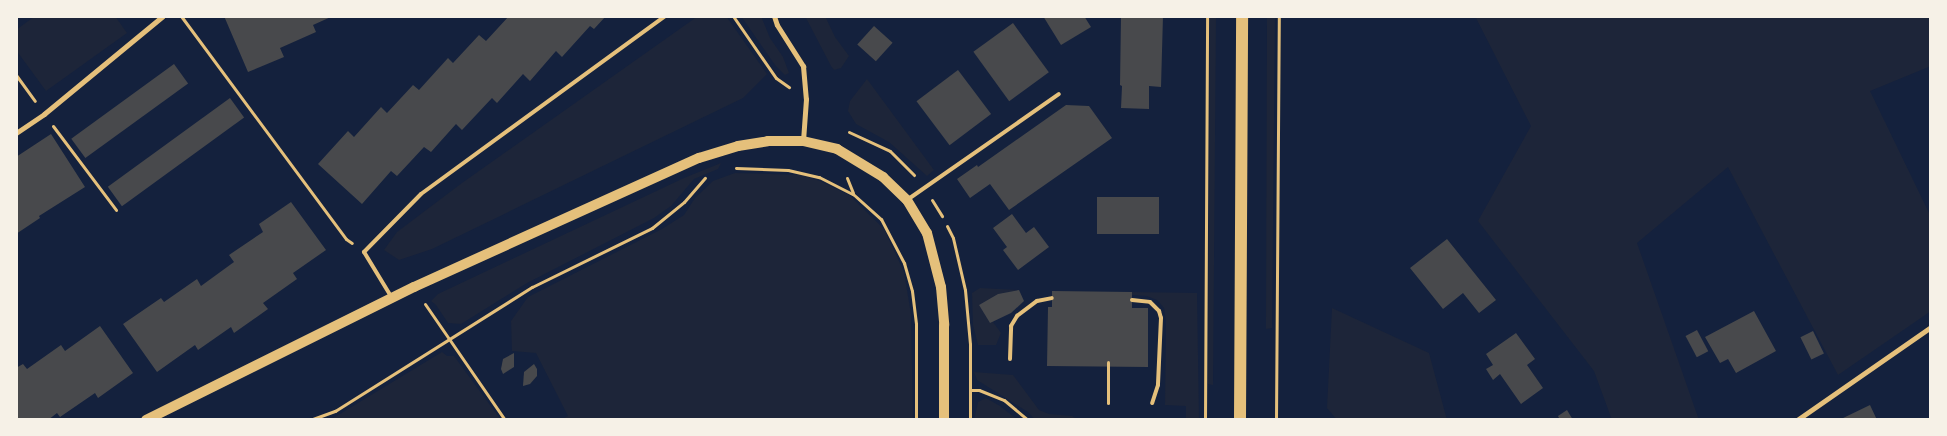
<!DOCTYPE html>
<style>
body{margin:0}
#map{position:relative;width:1947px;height:436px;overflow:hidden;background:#14213d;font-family:Helvetica,sans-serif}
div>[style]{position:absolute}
.green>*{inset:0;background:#1d2539}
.building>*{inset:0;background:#48494c;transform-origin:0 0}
.path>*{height:3px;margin:-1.5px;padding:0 1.5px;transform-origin:1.5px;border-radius:1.5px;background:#e5c07b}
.service>*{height:4px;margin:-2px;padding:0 2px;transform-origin:2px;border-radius:2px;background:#e5c07b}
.minor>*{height:5px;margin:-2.5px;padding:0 2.5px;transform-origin:2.5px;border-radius:2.5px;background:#e5c07b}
.secondary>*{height:10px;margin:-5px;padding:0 5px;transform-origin:5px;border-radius:5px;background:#e5c07b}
.primary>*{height:12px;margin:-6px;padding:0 6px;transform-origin:6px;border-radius:6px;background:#e5c07b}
span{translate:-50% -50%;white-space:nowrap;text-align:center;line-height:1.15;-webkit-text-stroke:4px #f6f1e7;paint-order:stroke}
.frame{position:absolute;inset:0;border:18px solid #f6f1e7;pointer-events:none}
</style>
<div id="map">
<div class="green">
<i style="clip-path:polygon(35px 16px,115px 16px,127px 33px,46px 91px,16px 50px,16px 30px)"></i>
<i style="clip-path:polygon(698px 16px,726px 16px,767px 74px,743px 98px,432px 249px,399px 260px,384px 250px,397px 232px,462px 183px)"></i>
<i style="clip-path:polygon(741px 16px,761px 16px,770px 38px,783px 57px,789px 73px,785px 75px,775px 65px)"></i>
<i style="clip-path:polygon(805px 16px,825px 16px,835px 37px,849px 56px,841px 68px,834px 70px,831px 66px)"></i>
<i style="clip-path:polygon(1210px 16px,1216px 16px,1213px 385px,1208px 384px)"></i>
<i style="clip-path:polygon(1267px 16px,1275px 17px,1272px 328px,1266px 329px)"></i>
<i style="clip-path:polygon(1475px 16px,1931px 16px,1931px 66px,1870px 91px,1931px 217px,1931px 311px,1838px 375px,1728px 167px,1637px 243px,1699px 420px,1612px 420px,1594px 371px,1478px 221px,1531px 126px)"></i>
<i style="clip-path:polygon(867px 79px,934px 170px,927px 176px,889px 142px,856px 124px,848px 111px,850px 101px)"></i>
<i style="clip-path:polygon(721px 163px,718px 169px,694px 179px,671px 206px,654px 218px,527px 283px,461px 324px,448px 323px,436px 305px,431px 301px,438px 294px,684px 178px)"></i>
<i style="clip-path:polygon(735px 173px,802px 175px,820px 181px,849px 195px,884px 229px,904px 272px,911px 314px,913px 420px,560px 420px,568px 416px,536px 353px,512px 351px,511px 321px,528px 297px,662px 229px,684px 215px,695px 198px,713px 181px)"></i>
<i style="clip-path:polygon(980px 288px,1019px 290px,998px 294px,979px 305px,990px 323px,993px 322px,1001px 333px,996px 345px,978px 345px,973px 325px,972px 293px)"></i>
<i style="clip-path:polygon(1132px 292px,1197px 293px,1199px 420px,1186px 420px,1186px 406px,1165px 405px,1166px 321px,1164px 308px,1157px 300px,1147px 296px,1132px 295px)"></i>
<i style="clip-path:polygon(1332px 308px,1429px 353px,1447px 420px,1337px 420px,1327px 408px)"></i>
<i style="clip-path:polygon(442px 352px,447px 356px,454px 356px,501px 420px,330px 420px)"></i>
<i style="clip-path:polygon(974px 372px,1013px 375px,1039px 410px,1049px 414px,1072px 416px,1077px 419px,1035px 420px,1028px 412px,977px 380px)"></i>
<i style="clip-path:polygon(986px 398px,1000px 406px,1018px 420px,974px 420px,978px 402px)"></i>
</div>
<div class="building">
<i style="clip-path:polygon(224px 16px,333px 16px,313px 25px,316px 32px,280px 48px,284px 57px,248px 72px)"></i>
<i style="clip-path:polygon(509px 16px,606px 16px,594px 29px,590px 26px,562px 57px,556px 51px,530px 81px,523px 74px,497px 103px,492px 98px,462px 130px,456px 124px,431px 152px,424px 147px,397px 176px,391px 171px,362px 204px,318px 164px,348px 131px,354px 137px,381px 107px,387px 113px,413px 85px,419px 90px,448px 58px,453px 63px,479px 35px,486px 41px)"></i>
<i style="clip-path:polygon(1043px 16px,1084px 16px,1091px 27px,1061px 45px)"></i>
<i style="clip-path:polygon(1121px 16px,1163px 16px,1161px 87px,1149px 86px,1149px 109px,1121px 108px,1122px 86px,1120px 85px)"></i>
<i style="left:1013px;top:23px;width:61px;height:49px;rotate:54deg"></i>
<i style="left:874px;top:26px;width:25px;height:25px;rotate:42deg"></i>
<i style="left:174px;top:64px;width:24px;height:127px;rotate:54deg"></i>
<i style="left:958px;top:70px;width:55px;height:52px;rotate:53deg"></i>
<i style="left:230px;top:98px;width:24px;height:151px;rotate:54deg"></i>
<i style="clip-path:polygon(1066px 105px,1089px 106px,1112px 138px,1009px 210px,990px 184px,970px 198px,957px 179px,977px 165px,978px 167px)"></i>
<i style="clip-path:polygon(51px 134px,85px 187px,39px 216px,40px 218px,16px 234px,16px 157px)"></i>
<i style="left:1097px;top:197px;width:62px;height:37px"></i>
<i style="clip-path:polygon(291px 202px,326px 250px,293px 273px,297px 279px,263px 303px,268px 309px,234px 333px,231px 327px,198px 350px,195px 345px,157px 372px,123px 324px,161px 298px,164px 302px,197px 279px,201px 286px,234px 262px,229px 255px,263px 232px,259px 224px)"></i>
<i style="clip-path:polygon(1012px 214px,1026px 233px,1034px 227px,1049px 247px,1018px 270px,1003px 250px,1007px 247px,993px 228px)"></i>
<i style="clip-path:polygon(1447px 239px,1496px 300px,1479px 313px,1463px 293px,1443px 309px,1410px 268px)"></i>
<i style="clip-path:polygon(1019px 290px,1024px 301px,1011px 313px,990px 323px,979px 305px,998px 294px)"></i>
<i style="clip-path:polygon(1052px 291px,1132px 292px,1132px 308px,1148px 308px,1148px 367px,1047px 366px,1048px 307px,1052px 307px)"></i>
<i style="clip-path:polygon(1754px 311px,1776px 351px,1736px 373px,1728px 359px,1720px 363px,1705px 337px)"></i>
<i style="clip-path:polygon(100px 326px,133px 373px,98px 398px,95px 393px,60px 417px,57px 413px,48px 420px,16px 420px,16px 368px,23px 364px,27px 369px,61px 345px,65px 351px)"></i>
<i style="left:1697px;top:330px;width:24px;height:13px;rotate:62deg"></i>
<i style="left:1813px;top:331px;width:25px;height:14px;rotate:64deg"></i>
<i style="clip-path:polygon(1516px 333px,1535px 359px,1527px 365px,1543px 388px,1521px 404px,1500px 374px,1493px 380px,1486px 369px,1493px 365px,1486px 354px)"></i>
<i style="clip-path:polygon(514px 353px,514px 367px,503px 374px,501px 369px,503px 359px)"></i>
<i style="clip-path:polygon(534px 364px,537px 369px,537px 376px,530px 384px,523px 386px,524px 372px)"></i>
<i style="clip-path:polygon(1870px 405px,1877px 420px,1839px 420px)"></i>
<i style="clip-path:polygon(1567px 410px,1573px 420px,1560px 420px,1558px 416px)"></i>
</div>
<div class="path">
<i style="left:181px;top:16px;width:277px;rotate:53.5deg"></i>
<i style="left:346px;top:239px;width:7px;rotate:34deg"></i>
<i style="left:733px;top:16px;width:75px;rotate:55.3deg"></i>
<i style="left:776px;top:78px;width:16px;rotate:35deg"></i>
<i style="left:16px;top:75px;width:32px;rotate:54deg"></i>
<i style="left:53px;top:126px;width:105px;rotate:53.1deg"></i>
<i style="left:849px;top:132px;width:45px;rotate:24.9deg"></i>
<i style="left:890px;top:151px;width:34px;rotate:45deg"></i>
<i style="left:736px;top:168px;width:52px;rotate:2.2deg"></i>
<i style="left:788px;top:170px;width:32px;rotate:13deg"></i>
<i style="left:819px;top:177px;width:38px;rotate:27deg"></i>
<i style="left:853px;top:194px;width:38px;rotate:42deg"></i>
<i style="left:881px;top:219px;width:50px;rotate:62.4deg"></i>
<i style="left:904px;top:263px;width:29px;rotate:74deg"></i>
<i style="left:912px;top:291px;width:33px;rotate:83deg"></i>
<i style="left:916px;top:324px;width:96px;rotate:90deg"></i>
<i style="left:847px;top:178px;width:16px;rotate:68deg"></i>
<i style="left:932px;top:200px;width:19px;rotate:58deg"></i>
<i style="left:947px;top:226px;width:13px;rotate:63deg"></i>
<i style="left:953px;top:238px;width:53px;rotate:77deg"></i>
<i style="left:965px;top:290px;width:54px;rotate:84.7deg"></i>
<i style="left:970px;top:344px;width:76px;rotate:90deg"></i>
<i style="left:425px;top:304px;width:141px;rotate:55.4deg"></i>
<i style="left:970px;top:390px;width:9px"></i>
<i style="left:979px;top:390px;width:27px;rotate:22deg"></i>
<i style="left:1004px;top:400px;width:31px;rotate:40deg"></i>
<i style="left:1108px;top:403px;width:41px;rotate:-90deg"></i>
<i style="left:310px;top:420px;width:27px;rotate:-20deg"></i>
<i style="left:335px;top:411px;width:233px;rotate:-32.2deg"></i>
<i style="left:532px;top:287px;width:134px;rotate:-26.2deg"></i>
<i style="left:652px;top:228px;width:41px;rotate:-39.1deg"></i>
<i style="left:684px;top:202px;width:32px;rotate:-49deg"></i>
<i style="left:1205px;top:420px;width:404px;rotate:-89.7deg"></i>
<i style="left:1276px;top:420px;width:404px;rotate:-89.6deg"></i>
</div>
<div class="service">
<i style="left:907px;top:200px;width:185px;rotate:-34.9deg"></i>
<i style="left:392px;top:298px;width:54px;rotate:-121.3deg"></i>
<i style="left:364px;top:252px;width:81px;rotate:-45.5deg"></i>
<i style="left:421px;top:194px;width:302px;rotate:-36.1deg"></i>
<i style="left:1132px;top:300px;width:18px;rotate:6deg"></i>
<i style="left:1150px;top:302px;width:13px;rotate:45deg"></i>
<i style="left:1159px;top:311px;width:7px;rotate:74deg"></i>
<i style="left:1161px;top:318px;width:67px;rotate:92.6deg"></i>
<i style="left:1158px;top:385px;width:19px;rotate:108deg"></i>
<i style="left:1010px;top:359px;width:33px;rotate:-88deg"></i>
<i style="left:1011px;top:326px;width:12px;rotate:-59deg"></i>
<i style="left:1017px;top:316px;width:25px;rotate:-37deg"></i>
<i style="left:1037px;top:301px;width:15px;rotate:-11deg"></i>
</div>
<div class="minor">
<i style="left:774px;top:16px;width:9px;rotate:72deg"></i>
<i style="left:777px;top:25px;width:49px;rotate:57.6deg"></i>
<i style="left:803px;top:66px;width:33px;rotate:85deg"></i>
<i style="left:806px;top:99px;width:42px;rotate:94.1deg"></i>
<i style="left:16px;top:133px;width:34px;rotate:-34deg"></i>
<i style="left:44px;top:114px;width:154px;rotate:-39.5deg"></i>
<i style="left:1797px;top:420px;width:163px;rotate:-34.8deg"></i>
</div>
<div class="secondary">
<i style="left:146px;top:420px;width:299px;rotate:-26.4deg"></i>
<i style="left:414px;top:287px;width:313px;rotate:-24.4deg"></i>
<i style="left:699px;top:158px;width:41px;rotate:-17.1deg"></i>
<i style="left:738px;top:146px;width:30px;rotate:-9deg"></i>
<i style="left:768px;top:141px;width:35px"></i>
<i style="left:803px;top:141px;width:35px;rotate:13deg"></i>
<i style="left:837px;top:149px;width:54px;rotate:31.3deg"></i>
<i style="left:883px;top:177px;width:33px;rotate:44deg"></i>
<i style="left:907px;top:200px;width:39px;rotate:59deg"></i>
<i style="left:927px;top:233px;width:56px;rotate:75.5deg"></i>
<i style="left:941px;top:287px;width:38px;rotate:85deg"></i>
<i style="left:944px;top:325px;width:95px;rotate:90deg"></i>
</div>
<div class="primary">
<i style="left:1240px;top:420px;width:404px;rotate:-89.7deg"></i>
</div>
<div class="frame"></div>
</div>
